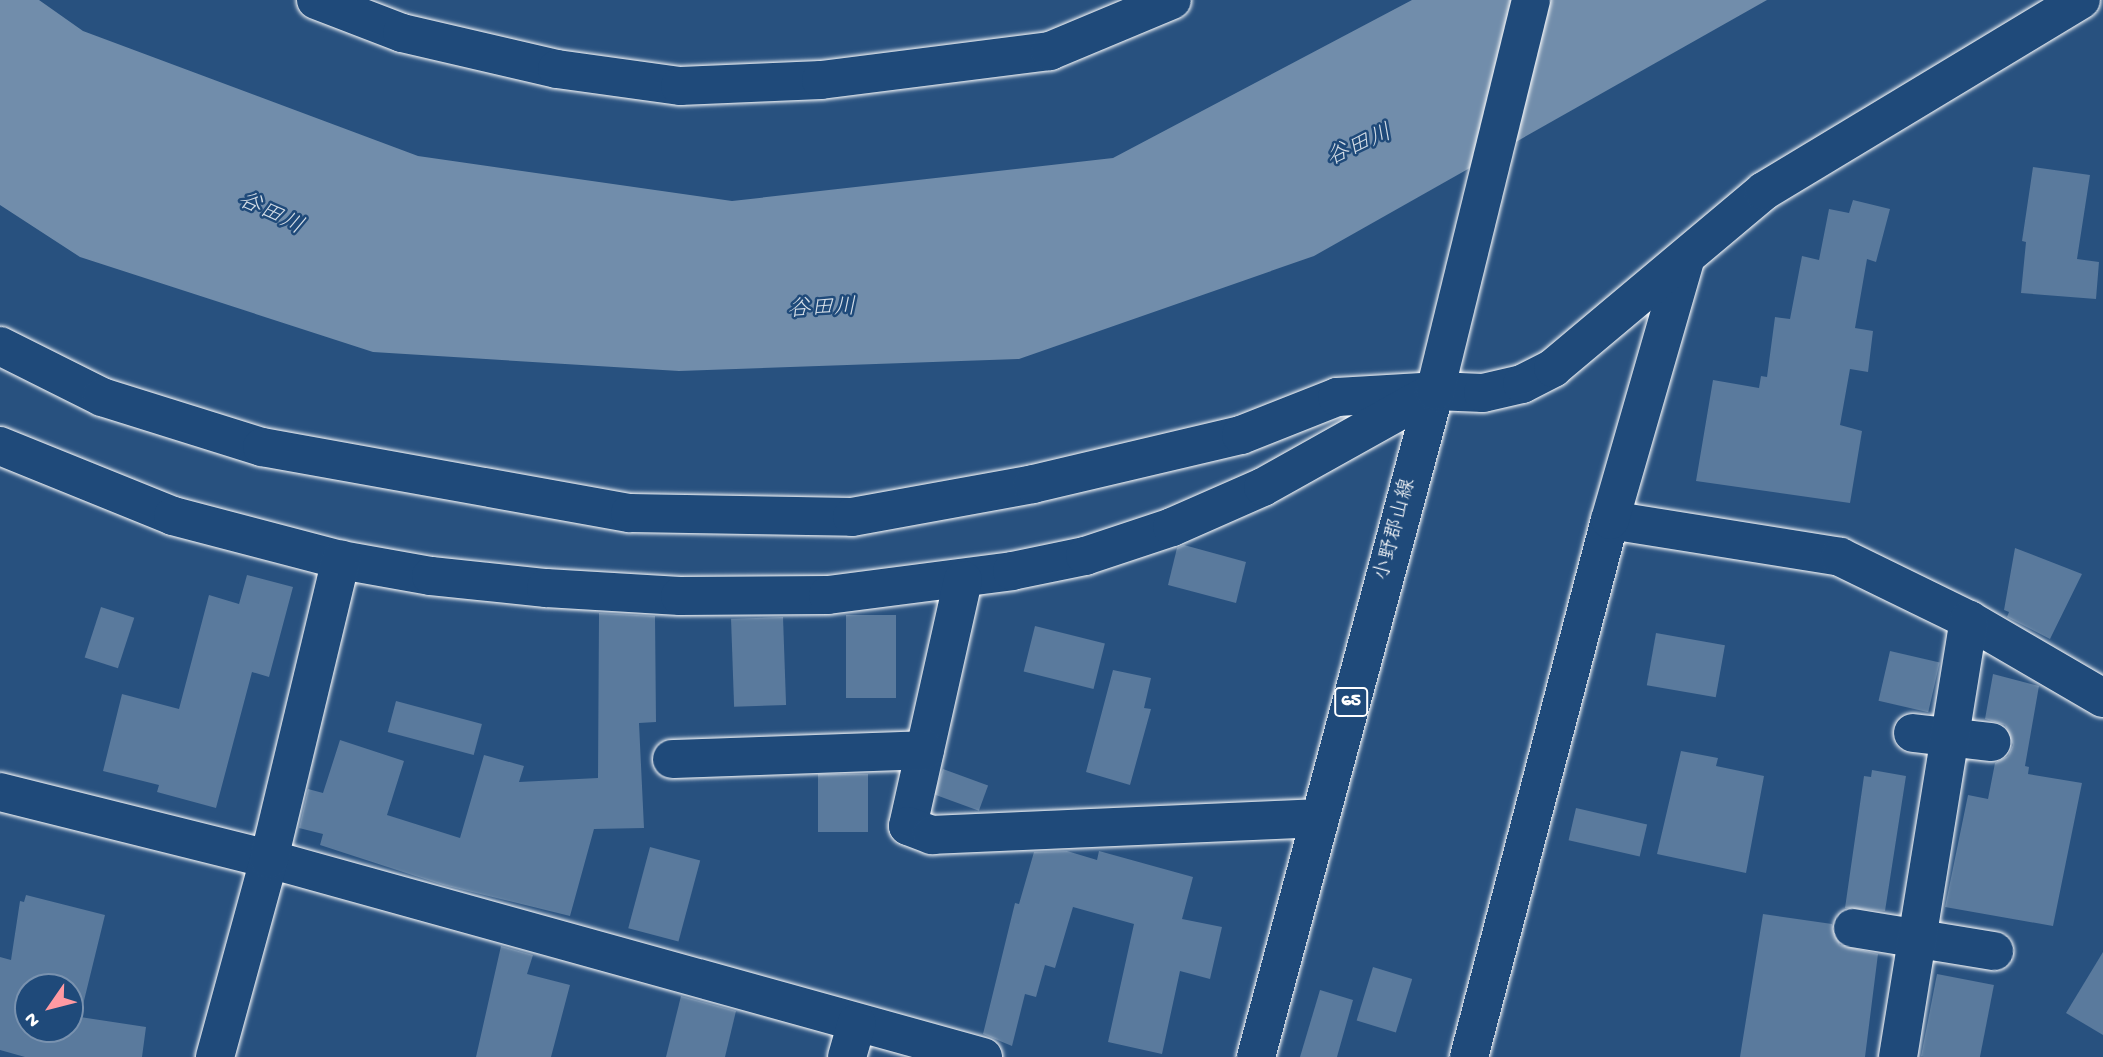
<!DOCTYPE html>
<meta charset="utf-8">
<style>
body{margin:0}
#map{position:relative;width:2103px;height:1057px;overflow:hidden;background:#28517f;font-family:"Gochi Hand","Klee One",sans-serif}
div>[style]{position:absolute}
.water>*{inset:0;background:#718dab}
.building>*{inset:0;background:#5a7a9d;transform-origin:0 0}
.roads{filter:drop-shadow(0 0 2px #fff) drop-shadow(0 0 2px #fff)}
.street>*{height:38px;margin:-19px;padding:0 19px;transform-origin:19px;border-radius:19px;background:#1f4a7a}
.secondary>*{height:38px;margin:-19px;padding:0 19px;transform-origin:19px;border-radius:19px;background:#1f4a7a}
.primary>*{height:38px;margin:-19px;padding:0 19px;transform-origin:19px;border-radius:19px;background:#1f4a7a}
span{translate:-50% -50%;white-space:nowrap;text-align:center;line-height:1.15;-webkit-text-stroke:5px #1f4a7a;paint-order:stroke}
.shield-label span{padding:2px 5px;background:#1f4a7a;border:2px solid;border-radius:5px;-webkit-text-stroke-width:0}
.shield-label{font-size:19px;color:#fff;font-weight:700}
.street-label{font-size:21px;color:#fff}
.water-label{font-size:23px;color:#d4dde6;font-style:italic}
.north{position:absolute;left:14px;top:973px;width:70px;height:70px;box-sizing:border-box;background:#1f4a7a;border:2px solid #7992af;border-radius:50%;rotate:235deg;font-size:19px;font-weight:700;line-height:28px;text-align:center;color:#fff}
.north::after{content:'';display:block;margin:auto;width:24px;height:32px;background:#ff9aa2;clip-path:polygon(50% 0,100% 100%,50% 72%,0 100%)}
</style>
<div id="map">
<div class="water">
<i style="clip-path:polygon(0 0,39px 0,83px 31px,418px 156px,732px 201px,1113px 158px,1412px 0,1767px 0,1314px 256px,1019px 359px,679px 371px,373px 352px,80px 257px,0 205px)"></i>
</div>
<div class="building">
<i style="clip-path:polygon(2033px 167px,2090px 175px,2077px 259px,2099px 262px,2096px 299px,2021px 293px,2026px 242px,2022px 241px)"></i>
<i style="clip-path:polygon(1853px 200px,1890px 209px,1876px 262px,1867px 259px,1855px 328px,1873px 331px,1868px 372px,1850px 369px,1840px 425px,1862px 431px,1850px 503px,1696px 481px,1713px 380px,1759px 388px,1761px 376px,1767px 377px,1775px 317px,1790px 319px,1802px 256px,1819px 260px,1829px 209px,1849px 213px)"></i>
<i style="clip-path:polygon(1184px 545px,1246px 562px,1236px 603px,1168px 585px,1177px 548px)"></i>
<i style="clip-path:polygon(2015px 548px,2082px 574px,2050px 639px,2007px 617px,2009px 612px,2004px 610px)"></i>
<i style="clip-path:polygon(247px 575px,293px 587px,269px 677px,252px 672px,216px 808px,157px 792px,159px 785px,103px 771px,122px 694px,179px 709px,209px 595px,239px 604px)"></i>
<i style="left:101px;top:607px;width:35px;height:53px;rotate:18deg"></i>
<i style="clip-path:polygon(599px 613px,655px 616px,656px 722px,639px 723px,644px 828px,594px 829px,570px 916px,443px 885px,320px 845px,323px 834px,299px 828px,308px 789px,323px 793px,340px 740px,404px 761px,387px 815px,460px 838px,484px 755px,524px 766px,519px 782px,598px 778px)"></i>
<i style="left:846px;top:615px;width:50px;height:83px"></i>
<i style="left:783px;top:617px;width:88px;height:52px;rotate:88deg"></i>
<i style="left:1035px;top:626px;width:72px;height:47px;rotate:14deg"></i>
<i style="left:1656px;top:633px;width:70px;height:53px;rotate:10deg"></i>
<i style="left:1890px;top:651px;width:51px;height:51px;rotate:13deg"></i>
<i style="clip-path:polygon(1113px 670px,1151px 678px,1144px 708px,1151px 709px,1130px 785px,1086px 772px)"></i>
<i style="clip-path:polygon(1993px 674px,2039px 686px,2025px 766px,2029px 767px,2028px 774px,2082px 783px,2053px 926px,1945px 907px,1968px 795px,1988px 799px,1995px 763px,2008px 756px,2013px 745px,2005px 725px,1985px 719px)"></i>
<i style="left:396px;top:701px;width:89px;height:32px;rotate:15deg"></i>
<i style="clip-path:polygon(1681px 751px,1718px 758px,1716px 766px,1764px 776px,1746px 873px,1657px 854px)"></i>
<i style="left:943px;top:769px;width:48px;height:27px;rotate:20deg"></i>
<i style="clip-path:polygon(1872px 770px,1906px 776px,1885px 911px,1845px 908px,1864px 776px,1871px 777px)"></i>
<i style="left:868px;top:774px;width:58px;height:50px;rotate:90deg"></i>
<i style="left:1576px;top:808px;width:73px;height:33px;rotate:13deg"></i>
<i style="left:650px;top:847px;width:52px;height:84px;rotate:15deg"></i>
<i style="clip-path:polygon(1067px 851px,1097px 860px,1099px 851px,1193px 877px,1182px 919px,1222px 927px,1210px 979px,1180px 971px,1162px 1054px,1108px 1042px,1134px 924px,1073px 907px,1055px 968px,1045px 965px,1036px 997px,1025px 994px,1012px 1046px,983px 1034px,1015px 903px,1019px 904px,1034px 852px)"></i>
<i style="clip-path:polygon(evenodd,26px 895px,105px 915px,80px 1017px,146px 1027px,142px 1057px,25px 1057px,0 1050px,0 957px,11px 960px,20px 901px,24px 902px,26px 895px,28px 987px,70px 987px,70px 1029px,28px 1029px,28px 987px)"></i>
<i style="clip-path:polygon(1763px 914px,1832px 924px,1840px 945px,1878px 954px,1865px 1057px,1740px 1057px)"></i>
<i style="clip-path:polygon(501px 946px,533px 955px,527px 974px,570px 985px,551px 1057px,476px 1057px)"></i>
<i style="clip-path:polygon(2103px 952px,2103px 1035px,2066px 1013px)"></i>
<i style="left:1373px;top:967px;width:41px;height:56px;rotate:17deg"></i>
<i style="left:1937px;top:974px;width:58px;height:84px;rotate:11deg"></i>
<i style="clip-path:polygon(1320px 990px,1353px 1000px,1337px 1057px,1300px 1057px)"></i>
<i style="clip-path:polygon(681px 996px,736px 1011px,725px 1057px,666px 1057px)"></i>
</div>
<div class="roads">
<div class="street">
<i style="left:316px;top:0;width:92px;rotate:21deg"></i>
<i style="left:402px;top:33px;width:159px;rotate:13.1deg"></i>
<i style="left:557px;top:69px;width:124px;rotate:7.9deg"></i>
<i style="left:680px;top:86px;width:141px;rotate:-2.4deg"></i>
<i style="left:821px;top:80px;width:231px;rotate:-7.2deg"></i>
<i style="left:1050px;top:51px;width:132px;rotate:-22.7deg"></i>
<i style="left:0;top:346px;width:114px;rotate:26.6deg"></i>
<i style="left:102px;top:397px;width:168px;rotate:17.4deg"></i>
<i style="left:262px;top:447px;width:374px;rotate:10.2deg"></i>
<i style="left:630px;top:513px;width:222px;rotate:1deg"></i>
<i style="left:852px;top:517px;width:184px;rotate:-10.3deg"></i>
<i style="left:1033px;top:484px;width:214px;rotate:-13.3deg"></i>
<i style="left:1241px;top:435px;width:103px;rotate:-21.6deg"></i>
<i style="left:1337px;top:397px;width:85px;rotate:-3.4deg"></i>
<i style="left:0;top:446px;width:187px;rotate:22deg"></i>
<i style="left:173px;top:516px;width:174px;rotate:14.7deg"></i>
<i style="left:341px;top:560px;width:91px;rotate:10.1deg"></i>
<i style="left:431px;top:576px;width:116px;rotate:6deg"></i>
<i style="left:546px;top:588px;width:134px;rotate:3.4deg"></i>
<i style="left:680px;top:596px;width:148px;rotate:-0.4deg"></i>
<i style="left:828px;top:595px;width:186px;rotate:-7.4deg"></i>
<i style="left:1012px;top:571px;width:75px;rotate:-11.6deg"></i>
<i style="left:1085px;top:556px;width:92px;rotate:-18.4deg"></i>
<i style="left:1172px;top:527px;width:99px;rotate:-23.7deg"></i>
<i style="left:1263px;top:487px;width:197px;rotate:-29.2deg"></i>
<i style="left:1610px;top:520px;width:233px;rotate:9.1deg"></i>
<i style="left:1840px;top:557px;width:144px;rotate:26deg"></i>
<i style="left:1969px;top:620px;width:155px;rotate:30.2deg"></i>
<i style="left:963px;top:580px;width:252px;rotate:102.6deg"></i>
<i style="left:908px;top:826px;width:26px;rotate:21deg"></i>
<i style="left:932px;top:835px;width:388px;rotate:-2.5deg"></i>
<i style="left:1913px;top:733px;width:79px;rotate:6.6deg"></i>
<i style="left:672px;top:759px;width:253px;rotate:-2deg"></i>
<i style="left:0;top:792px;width:277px;rotate:14deg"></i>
<i style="left:269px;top:859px;width:741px;rotate:15.5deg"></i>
<i style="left:1853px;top:928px;width:143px;rotate:9.3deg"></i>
<i style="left:215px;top:1057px;width:205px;rotate:-74.7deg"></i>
<i style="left:269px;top:859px;width:308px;rotate:-76.5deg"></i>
<i style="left:847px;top:1057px;width:35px;rotate:-74deg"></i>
<i style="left:1469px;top:1057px;width:555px;rotate:-75.29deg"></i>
<i style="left:1610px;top:520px;width:271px;rotate:-73.9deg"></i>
<i style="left:1898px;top:1057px;width:443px;rotate:-80.8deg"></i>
</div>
<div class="secondary">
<i style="left:1435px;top:391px;width:48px;rotate:2.4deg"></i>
<i style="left:1483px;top:393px;width:40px;rotate:-13deg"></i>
<i style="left:1522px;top:384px;width:35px;rotate:-27deg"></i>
<i style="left:1553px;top:368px;width:275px;rotate:-40deg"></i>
<i style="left:1764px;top:191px;width:370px;rotate:-31.1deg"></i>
</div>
<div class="primary">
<i style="left:1256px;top:1057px;width:690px;rotate:-74.96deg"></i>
<i style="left:1435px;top:391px;width:403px;rotate:-76.2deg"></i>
</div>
</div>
<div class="shield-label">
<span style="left:1351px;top:702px">65</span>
</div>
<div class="street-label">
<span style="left:1397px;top:530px;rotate:-75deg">小野郡山線</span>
</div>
<div class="water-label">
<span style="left:1360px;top:147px;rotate:-24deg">谷田川</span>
<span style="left:270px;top:215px;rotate:26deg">谷田川</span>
<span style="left:822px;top:310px;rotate:-2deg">谷田川</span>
</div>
<div class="north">N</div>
</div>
